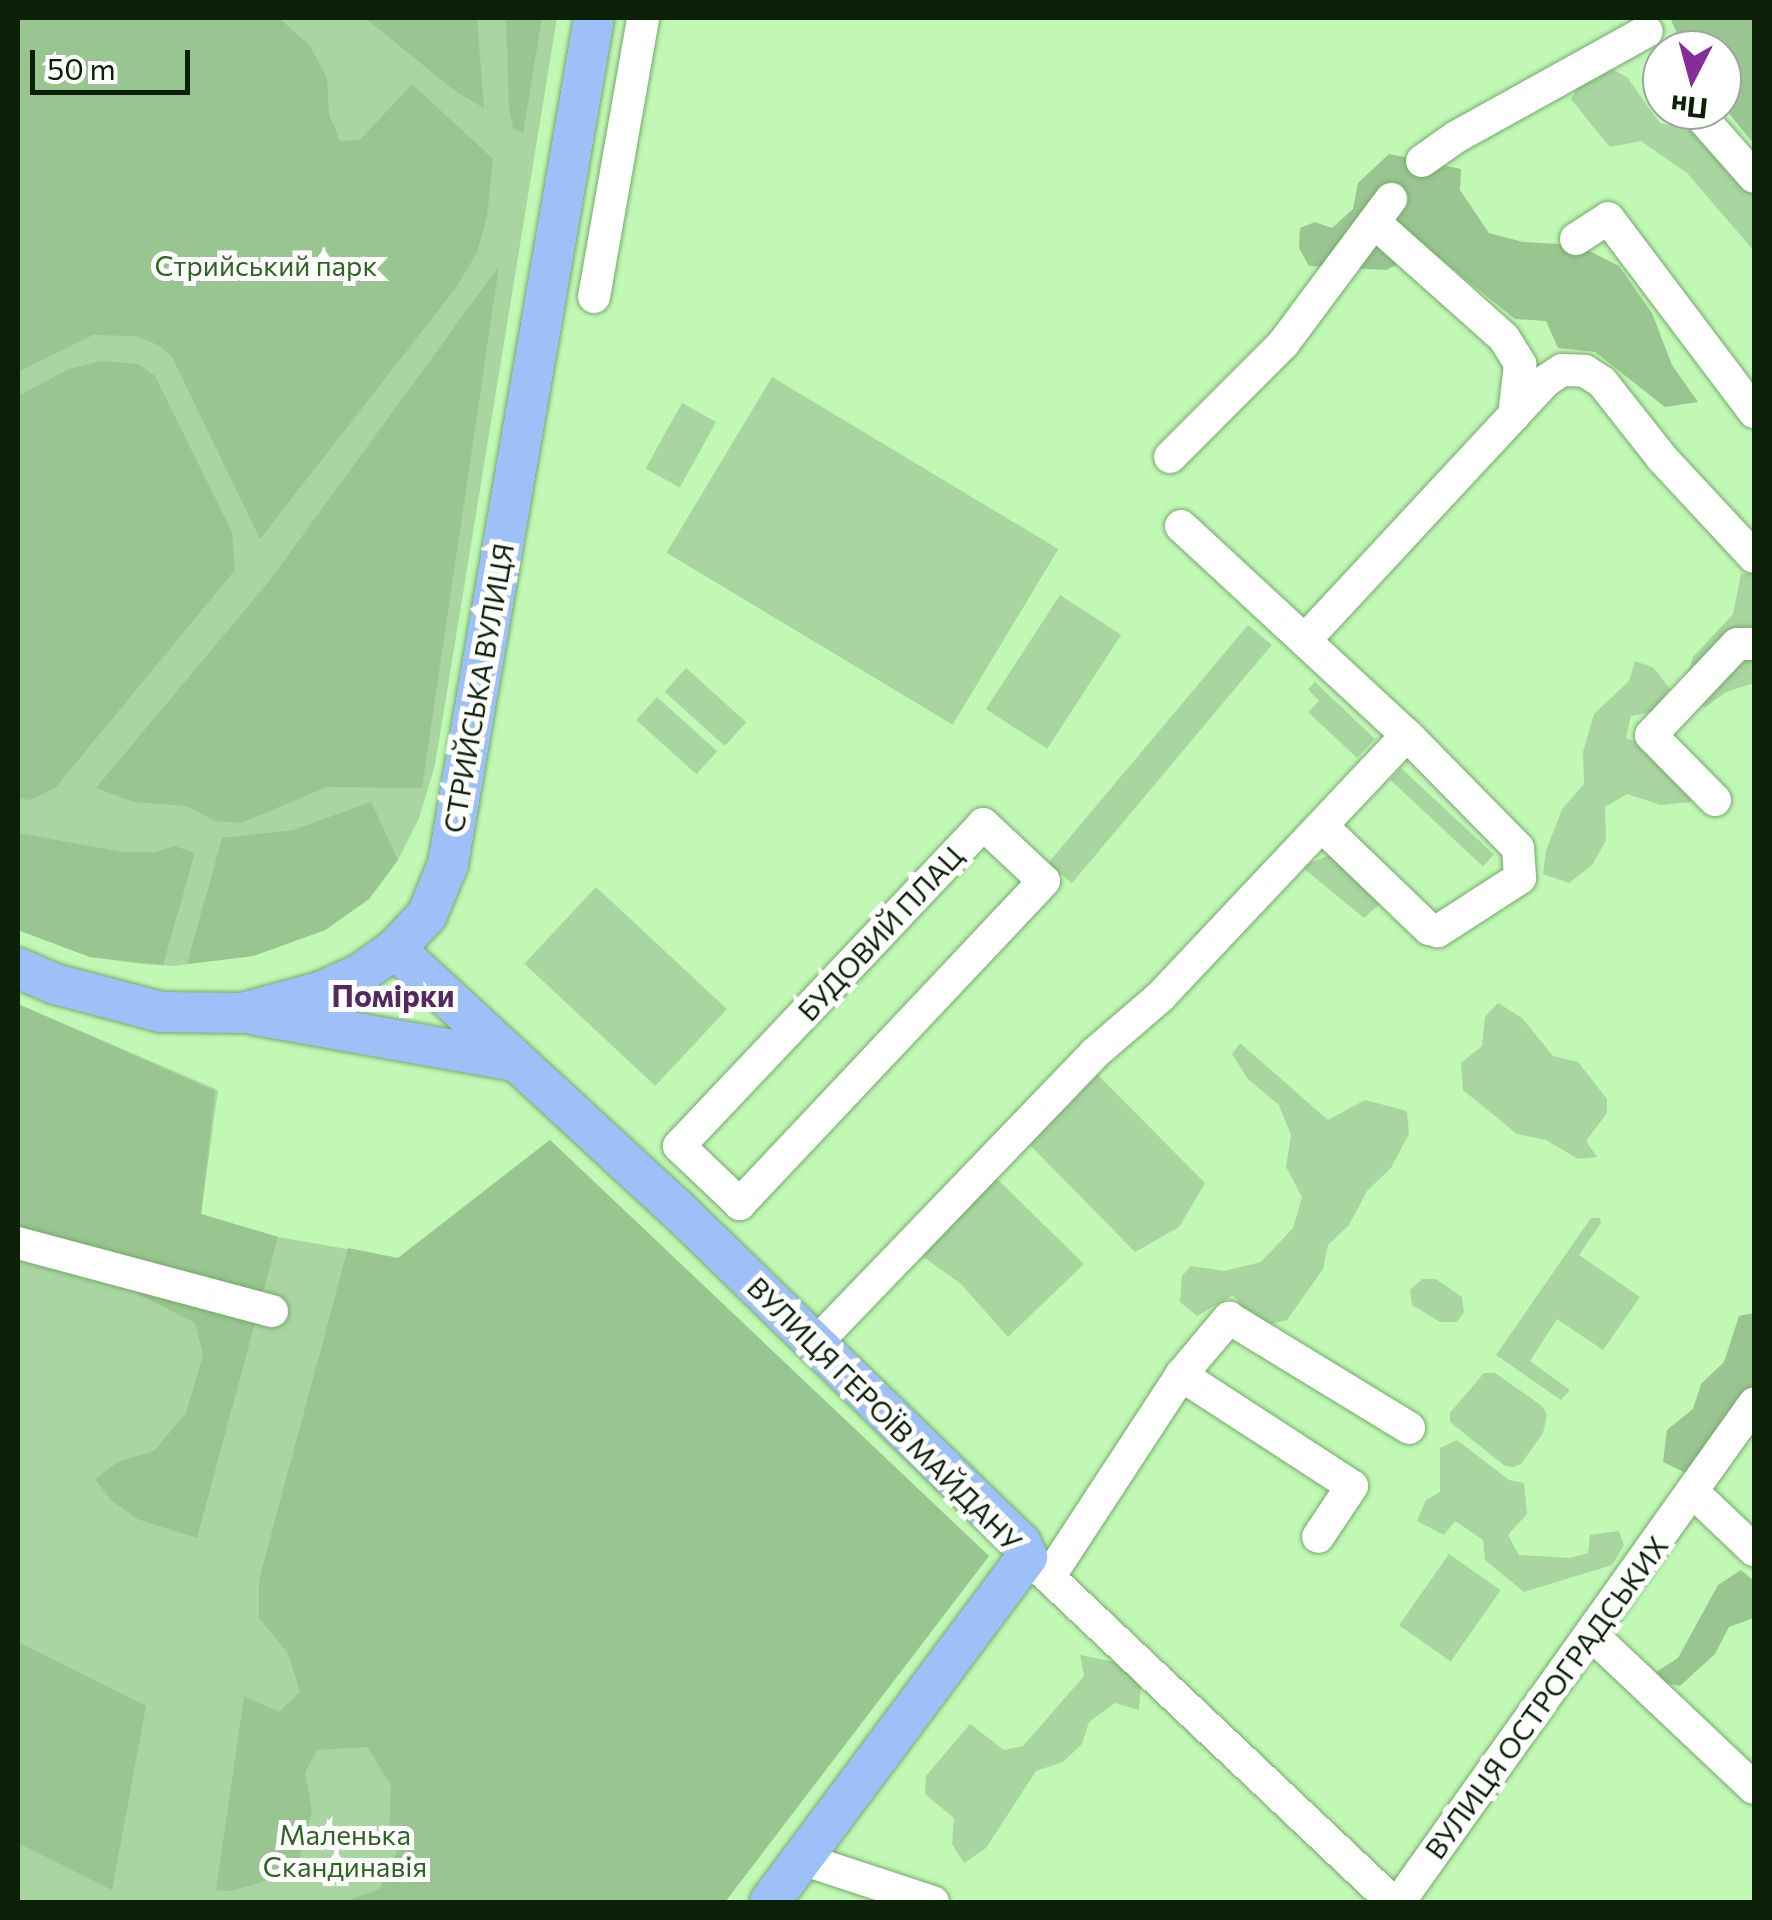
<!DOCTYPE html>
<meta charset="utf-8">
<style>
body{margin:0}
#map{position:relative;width:1772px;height:1920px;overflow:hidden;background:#c1f8b5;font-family:Commissioner,sans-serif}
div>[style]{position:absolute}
.green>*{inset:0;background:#a9d5a0;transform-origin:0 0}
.forest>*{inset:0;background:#99c590}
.roads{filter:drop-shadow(0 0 2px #75a96a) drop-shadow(0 0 2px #75a96a)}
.minor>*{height:32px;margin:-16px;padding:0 16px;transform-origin:16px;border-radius:16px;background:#fff}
.major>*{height:40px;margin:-20px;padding:0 20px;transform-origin:20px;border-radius:20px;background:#9ec0f8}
span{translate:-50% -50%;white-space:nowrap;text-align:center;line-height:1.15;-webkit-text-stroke:10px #fff;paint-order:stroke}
.park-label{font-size:28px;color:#2d6621}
.street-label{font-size:28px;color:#0b2007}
.neighbourhood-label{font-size:30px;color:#54295e;font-weight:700}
.frame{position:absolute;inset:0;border:20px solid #0b2007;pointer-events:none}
.north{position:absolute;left:1642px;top:30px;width:100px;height:100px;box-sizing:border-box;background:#fff;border:2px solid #9da69c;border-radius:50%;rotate:186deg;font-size:28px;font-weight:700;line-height:40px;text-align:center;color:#0b2007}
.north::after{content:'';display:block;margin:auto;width:35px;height:45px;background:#862d99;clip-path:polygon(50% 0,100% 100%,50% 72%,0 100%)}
.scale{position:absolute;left:30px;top:50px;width:160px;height:45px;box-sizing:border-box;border:5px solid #0b2007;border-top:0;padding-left:12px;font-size:30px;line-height:35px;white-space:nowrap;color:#0b2007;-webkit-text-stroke:8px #fff;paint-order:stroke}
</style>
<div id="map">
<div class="green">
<i style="clip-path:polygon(18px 18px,557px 18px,435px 765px,419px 818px,398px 860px,369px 899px,325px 930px,253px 956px,174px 966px,142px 964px,90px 957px,18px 930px)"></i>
<i style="clip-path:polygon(1605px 66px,1627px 77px,1660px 123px,1701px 132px,1754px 190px,1754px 251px,1687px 173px,1641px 141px,1610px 147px,1595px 129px,1571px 99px,1578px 86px)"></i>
<i style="left:772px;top:377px;width:334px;height:205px;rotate:31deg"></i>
<i style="left:682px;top:403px;width:39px;height:75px;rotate:29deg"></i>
<i style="clip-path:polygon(1754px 573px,1754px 683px,1726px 692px,1704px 708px,1683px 687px,1693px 657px,1733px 614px,1741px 574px)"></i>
<i style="left:1060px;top:595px;width:73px;height:136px;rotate:33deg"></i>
<i style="left:1248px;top:625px;width:31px;height:311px;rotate:40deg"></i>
<i style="clip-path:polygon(1635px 661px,1654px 668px,1670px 689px,1652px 712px,1631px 716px,1626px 738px,1693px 764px,1691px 802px,1661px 805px,1627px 794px,1605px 807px,1606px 840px,1593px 864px,1569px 883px,1543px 874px,1546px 851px,1562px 809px,1584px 784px,1583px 752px,1594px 714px,1629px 681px)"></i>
<i style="left:686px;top:668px;width:81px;height:32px;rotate:42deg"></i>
<i style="clip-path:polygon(1315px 682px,1375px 739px,1357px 758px,1308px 712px,1319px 701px,1308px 689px)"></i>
<i style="left:657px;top:697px;width:81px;height:31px;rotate:42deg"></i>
<i style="left:1401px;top:768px;width:127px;height:16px;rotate:43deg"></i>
<i style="clip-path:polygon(1329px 855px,1340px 859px,1383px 901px,1364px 918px,1302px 867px)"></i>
<i style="left:596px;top:887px;width:179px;height:105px;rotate:43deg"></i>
<i style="clip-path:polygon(1498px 1003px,1522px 1018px,1553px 1056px,1578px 1062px,1607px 1099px,1607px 1113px,1586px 1141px,1597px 1157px,1578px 1159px,1546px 1140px,1517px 1134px,1463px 1090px,1461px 1063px,1482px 1046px,1485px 1017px)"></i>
<i style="clip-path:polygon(18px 1004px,218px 1090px,201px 1214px,278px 1237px,398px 1258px,550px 1140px,989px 1556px,725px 1902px,18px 1902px)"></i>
<i style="clip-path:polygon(1240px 1043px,1328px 1120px,1365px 1100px,1407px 1111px,1409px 1134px,1391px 1168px,1367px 1191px,1349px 1225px,1328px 1245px,1323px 1269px,1287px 1320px,1271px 1324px,1253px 1322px,1233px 1295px,1197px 1316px,1180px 1302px,1182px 1276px,1191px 1266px,1225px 1271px,1261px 1262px,1293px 1228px,1302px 1197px,1286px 1167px,1291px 1135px,1279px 1105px,1248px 1079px,1232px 1054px)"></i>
<i style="clip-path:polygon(1094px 1071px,1205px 1183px,1179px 1227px,1135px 1252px,1026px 1141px)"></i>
<i style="clip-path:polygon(994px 1176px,1084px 1264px,1008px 1337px,961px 1284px,918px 1253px)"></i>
<i style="clip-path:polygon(1591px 1218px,1600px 1218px,1601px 1223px,1579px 1255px,1640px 1297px,1603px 1350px,1557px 1319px,1530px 1361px,1570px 1390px,1561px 1400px,1496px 1355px)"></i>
<i style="clip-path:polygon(1422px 1279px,1436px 1279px,1462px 1297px,1464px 1312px,1457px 1322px,1440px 1322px,1412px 1305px,1410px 1290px)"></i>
<i style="clip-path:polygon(1484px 1373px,1495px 1373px,1542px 1406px,1547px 1415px,1543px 1433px,1521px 1464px,1513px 1467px,1505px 1466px,1450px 1422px,1450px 1413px)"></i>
<i style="clip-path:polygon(1457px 1440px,1509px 1480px,1524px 1483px,1527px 1514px,1508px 1535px,1519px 1555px,1570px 1558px,1588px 1553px,1590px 1535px,1619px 1531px,1624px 1545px,1612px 1565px,1524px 1592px,1485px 1560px,1483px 1540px,1455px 1521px,1444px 1535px,1417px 1521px,1426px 1500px,1440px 1492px,1440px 1448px)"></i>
<i style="left:1449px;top:1554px;width:63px;height:87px;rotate:35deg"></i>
<i style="clip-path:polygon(1080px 1655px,1125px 1664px,1141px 1685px,1139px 1710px,1115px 1703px,1089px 1722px,1082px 1744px,1063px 1762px,1036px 1771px,986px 1848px,964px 1863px,952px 1844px,954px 1818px,925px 1794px,926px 1776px,970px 1724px,1004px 1750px,1023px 1746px,1084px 1676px)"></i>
</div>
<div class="forest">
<i style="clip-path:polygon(18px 18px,279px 18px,310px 46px,327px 78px,329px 114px,340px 141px,360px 140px,412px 84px,493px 159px,487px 216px,477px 253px,455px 289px,260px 539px,172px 357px,158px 345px,136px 336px,93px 335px,18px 372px)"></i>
<i style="clip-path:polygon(365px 18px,477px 18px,484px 108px,455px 91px)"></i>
<i style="clip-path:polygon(506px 18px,542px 18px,523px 133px,513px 128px,509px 108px)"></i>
<i style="clip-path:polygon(1670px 18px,1754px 18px,1754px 144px,1722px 105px,1722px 50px,1685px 50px)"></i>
<i style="clip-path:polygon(1389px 154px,1461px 169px,1460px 190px,1489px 233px,1523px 242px,1577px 245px,1619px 266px,1652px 313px,1672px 365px,1698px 402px,1665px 407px,1595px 352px,1558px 348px,1546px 321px,1515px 319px,1428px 249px,1386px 270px,1309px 266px,1299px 248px,1300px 228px,1315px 222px,1332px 228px,1353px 209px,1358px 183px)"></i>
<i style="clip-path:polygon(499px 266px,422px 788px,327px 787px,241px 823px,215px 821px,186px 806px,134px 802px,96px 788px,270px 580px)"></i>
<i style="clip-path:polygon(101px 361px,138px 364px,155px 376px,232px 532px,235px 570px,55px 788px,30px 800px,18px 798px,18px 396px,69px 369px)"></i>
<i style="clip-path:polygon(371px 802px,398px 860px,369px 899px,325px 930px,253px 956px,187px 964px,222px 838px,293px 830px)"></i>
<i style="clip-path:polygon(18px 833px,123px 852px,156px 852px,174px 846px,195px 853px,163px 965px,90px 957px,18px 930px)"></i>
<i style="clip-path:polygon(18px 1004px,215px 1091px,201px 1214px,278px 1237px,197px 1538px,137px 1519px,111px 1500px,95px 1479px,118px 1462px,154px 1451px,186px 1413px,203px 1355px,195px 1323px,18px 1232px)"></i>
<i style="clip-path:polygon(550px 1140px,989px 1556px,725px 1902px,344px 1902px,379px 1889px,397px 1852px,389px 1832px,391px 1785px,367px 1747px,317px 1750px,305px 1773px,312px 1811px,299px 1859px,272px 1879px,231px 1891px,216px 1890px,244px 1696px,279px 1712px,300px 1692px,288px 1653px,259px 1618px,259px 1580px,348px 1248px,398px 1258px)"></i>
<i style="clip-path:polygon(1754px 1313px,1754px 1393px,1690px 1475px,1663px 1462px,1667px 1430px,1693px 1409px,1701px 1384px,1724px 1362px,1739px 1316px)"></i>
<i style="clip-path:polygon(1741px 1570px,1754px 1581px,1754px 1618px,1729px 1627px,1715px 1654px,1680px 1686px,1666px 1683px,1656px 1672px,1678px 1658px,1718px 1585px)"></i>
<i style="clip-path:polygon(18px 1642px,146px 1706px,112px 1890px,18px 1843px)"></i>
</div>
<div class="roads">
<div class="minor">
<i style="left:1695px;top:110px;width:89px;rotate:48.6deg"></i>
<i style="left:1422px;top:161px;width:42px;rotate:-35.2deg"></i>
<i style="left:1456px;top:137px;width:218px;rotate:-29deg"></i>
<i style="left:1374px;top:222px;width:174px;rotate:41.7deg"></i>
<i style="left:1504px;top:338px;width:31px;rotate:58deg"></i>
<i style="left:1520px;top:364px;width:52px;rotate:96.6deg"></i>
<i style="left:1576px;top:239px;width:38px;rotate:-33deg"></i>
<i style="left:1608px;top:218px;width:243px;rotate:53deg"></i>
<i style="left:594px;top:297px;width:283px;rotate:-80deg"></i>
<i style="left:1170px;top:457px;width:160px;rotate:-45deg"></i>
<i style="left:1283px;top:344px;width:181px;rotate:-53.3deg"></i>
<i style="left:1181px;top:526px;width:308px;rotate:42.8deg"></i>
<i style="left:1407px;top:735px;width:158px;rotate:45.5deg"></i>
<i style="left:1518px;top:848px;width:30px;rotate:86deg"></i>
<i style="left:1520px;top:878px;width:98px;rotate:147.1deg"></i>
<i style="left:1438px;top:931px;width:9px;rotate:-167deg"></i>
<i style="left:1429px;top:929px;width:149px;rotate:-136.1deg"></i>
<i style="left:1305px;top:640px;width:355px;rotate:-47.1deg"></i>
<i style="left:1547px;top:380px;width:18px;rotate:-34deg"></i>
<i style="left:1562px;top:370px;width:23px;rotate:2deg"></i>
<i style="left:1585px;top:371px;width:20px;rotate:33deg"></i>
<i style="left:1602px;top:382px;width:97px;rotate:51.7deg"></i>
<i style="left:1662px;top:458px;width:135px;rotate:47.1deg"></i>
<i style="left:1715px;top:800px;width:91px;rotate:-134.6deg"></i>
<i style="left:1651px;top:735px;width:125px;rotate:-46.6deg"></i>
<i style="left:1737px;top:644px;width:17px"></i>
<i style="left:983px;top:824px;width:83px;rotate:43.1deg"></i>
<i style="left:1044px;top:881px;width:444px;rotate:133.3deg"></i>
<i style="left:740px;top:1204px;width:84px;rotate:-136.4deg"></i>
<i style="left:679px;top:1146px;width:443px;rotate:-46.6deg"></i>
<i style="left:18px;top:1243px;width:263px;rotate:15deg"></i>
<i style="left:816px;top:1343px;width:402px;rotate:-46.1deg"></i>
<i style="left:1095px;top:1053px;width:86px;rotate:-40.7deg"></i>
<i style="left:1160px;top:997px;width:360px;rotate:-46.7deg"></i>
<i style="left:1181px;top:1375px;width:204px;rotate:33deg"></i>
<i style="left:1352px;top:1486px;width:61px;rotate:123.7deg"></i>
<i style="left:1692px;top:1491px;width:86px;rotate:43.6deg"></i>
<i style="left:1034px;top:1563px;width:494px;rotate:43.4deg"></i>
<i style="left:1049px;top:1577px;width:241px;rotate:-56.8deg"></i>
<i style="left:1181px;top:1375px;width:75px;rotate:-49.9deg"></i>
<i style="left:1229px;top:1318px;width:211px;rotate:31.4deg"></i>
<i style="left:1591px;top:1634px;width:224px;rotate:43.4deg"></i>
<i style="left:802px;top:1859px;width:138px;rotate:18.2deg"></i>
<i style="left:1399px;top:1902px;width:612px;rotate:-54.52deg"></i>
</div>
<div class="major">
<i style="left:395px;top:949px;width:381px;rotate:42.7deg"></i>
<i style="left:675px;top:1207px;width:482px;rotate:44.2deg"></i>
<i style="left:1021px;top:1543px;width:15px;rotate:67deg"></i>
<i style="left:1027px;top:1557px;width:430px;rotate:126.7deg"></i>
<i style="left:18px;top:968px;width:40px;rotate:23.4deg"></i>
<i style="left:55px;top:984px;width:110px;rotate:14.8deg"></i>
<i style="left:161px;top:1012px;width:81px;rotate:0.7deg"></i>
<i style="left:242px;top:1013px;width:81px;rotate:-15.1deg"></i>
<i style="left:320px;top:992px;width:44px;rotate:-24.2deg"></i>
<i style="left:360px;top:974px;width:43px;rotate:-35.5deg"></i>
<i style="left:395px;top:949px;width:47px;rotate:-46.7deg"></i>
<i style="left:427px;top:915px;width:55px;rotate:-67.6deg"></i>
<i style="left:448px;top:864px;width:859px;rotate:-80.21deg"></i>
<i style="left:256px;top:1015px;width:263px;rotate:10.1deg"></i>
</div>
</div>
<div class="park-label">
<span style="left:266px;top:265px">Стрийський парк</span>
<span style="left:345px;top:1850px">Маленька<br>Скандинавія</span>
</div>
<div class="street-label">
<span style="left:478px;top:688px;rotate:-80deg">СТРИЙСЬКА ВУЛИЦЯ</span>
<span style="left:880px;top:933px;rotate:-47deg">БУДОВИЙ ПЛАЦ</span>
<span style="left:885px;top:1414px;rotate:45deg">ВУЛИЦЯ ГЕРОЇВ МАЙДАНУ</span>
<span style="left:1546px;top:1697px;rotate:-54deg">ВУЛИЦЯ ОСТРОГРАДСЬКИХ</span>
</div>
<div class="neighbourhood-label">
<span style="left:393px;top:995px">Помірки</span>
</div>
<div class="frame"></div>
<div class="north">Пн</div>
<div class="scale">50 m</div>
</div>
